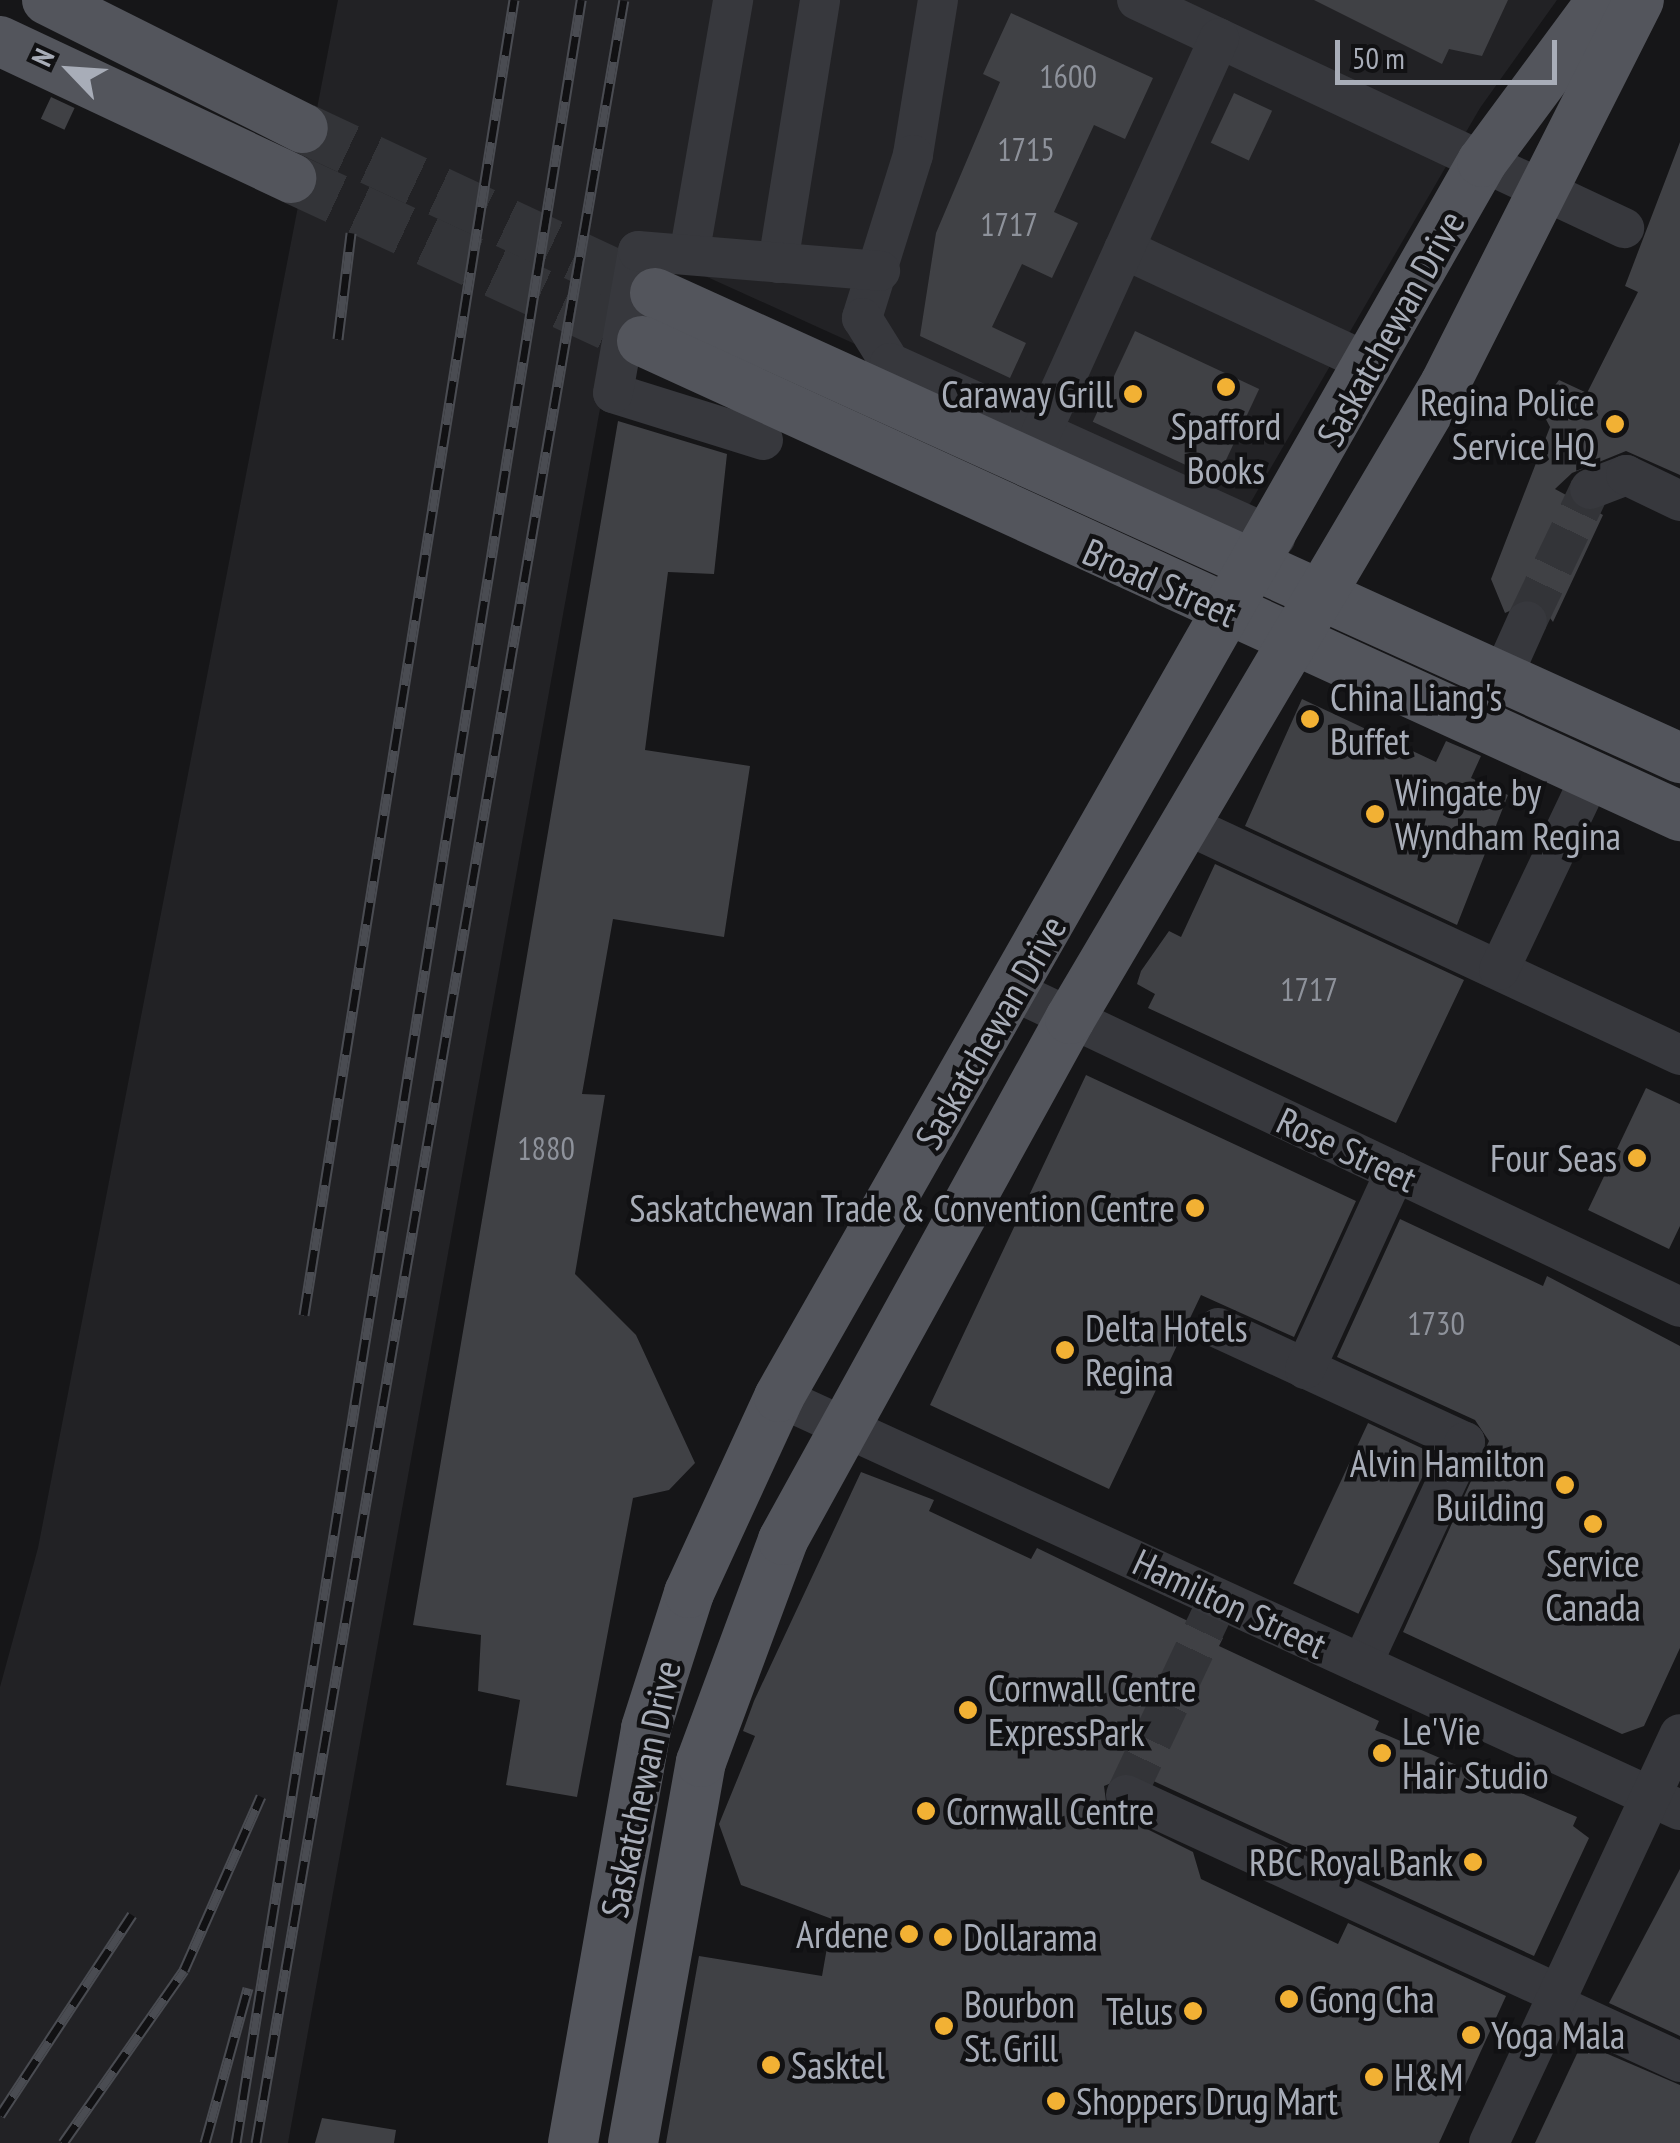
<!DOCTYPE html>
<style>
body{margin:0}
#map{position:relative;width:1680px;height:2143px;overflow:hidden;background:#161618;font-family:"PT Sans Narrow",sans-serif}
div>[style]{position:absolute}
.built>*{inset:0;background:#222225}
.building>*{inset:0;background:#404145;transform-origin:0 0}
.minor-tunnel>*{height:40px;margin-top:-20px;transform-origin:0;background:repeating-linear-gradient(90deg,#333438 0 40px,transparent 0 60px)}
.major-tunnel>*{height:50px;margin-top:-25px;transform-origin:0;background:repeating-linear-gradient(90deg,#333438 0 50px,transparent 0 75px)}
.minor>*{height:40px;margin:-20px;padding:0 20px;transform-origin:20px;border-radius:20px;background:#37383d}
.major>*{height:50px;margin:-25px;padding:0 25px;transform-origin:25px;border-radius:25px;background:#53555c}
.rail>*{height:11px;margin-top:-5.5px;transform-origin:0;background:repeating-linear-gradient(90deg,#111113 0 22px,#4a4c52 0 44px);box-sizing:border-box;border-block:2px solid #4a4c52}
.dots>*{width:28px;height:28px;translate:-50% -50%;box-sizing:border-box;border:5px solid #111113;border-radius:50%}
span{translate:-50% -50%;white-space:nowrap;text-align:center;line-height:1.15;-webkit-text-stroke:9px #111113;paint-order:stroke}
.number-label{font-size:32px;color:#8e929b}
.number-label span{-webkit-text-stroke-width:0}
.street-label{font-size:38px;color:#a8adb8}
.poi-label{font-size:38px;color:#a8adb8}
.right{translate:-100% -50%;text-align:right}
.left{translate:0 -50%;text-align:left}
.north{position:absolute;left:20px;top:20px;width:100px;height:100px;-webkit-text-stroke:8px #111113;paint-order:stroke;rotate:295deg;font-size:28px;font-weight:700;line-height:40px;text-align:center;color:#a8adb8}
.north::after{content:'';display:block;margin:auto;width:35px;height:45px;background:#a8adb8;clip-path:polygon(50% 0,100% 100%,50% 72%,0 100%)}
.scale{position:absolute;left:1335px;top:40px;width:222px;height:45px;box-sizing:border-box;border:5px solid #a8adb8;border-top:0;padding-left:12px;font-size:30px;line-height:35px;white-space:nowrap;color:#a8adb8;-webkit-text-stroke:8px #111113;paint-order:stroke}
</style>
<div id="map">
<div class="built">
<i style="clip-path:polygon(338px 0,1557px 0,1480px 108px,1241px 519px,630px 242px,288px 2143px,0 2143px,0 1687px,38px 1548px)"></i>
</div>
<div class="building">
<i style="clip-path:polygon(1314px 0,1508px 0,1482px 56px,1449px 49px,1442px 64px)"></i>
<i style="clip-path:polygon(1011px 13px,1153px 78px,1125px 139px,1094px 125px,1054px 212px,1078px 223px,1052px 278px,1022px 264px,992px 327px,1026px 343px,1010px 378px,920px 336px,936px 233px,1000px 82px,983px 74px)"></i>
<i style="left:1234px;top:93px;width:42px;height:55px;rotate:25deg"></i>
<i style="left:51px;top:97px;width:26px;height:24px;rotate:25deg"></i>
<i style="clip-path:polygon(1680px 142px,1680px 475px,1626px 451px,1572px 473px,1555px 489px,1603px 515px,1553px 622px,1536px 599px,1505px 613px,1491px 579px,1550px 427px,1539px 406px,1559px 380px,1587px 393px,1638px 292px,1625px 286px)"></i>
<i style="left:1135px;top:331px;width:137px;height:100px;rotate:25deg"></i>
<i style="clip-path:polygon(618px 421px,727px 454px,714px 574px,668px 572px,645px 750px,750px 766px,724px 937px,613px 919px,582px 1094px,605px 1095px,575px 1274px,636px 1335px,695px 1463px,669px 1490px,633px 1498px,577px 1797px,506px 1785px,520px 1700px,478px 1691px,481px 1635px,413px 1625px)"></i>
<i style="clip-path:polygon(1302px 699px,1436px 762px,1446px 741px,1481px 756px,1471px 778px,1508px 795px,1457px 925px,1245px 826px)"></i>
<i style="clip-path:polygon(1215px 864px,1464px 980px,1396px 1123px,1148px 1008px,1155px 994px,1137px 984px,1141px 971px,1169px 931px,1181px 937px)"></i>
<i style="clip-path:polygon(1086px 1075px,1356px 1201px,1294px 1337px,1201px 1295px,1109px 1489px,930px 1405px)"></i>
<i style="clip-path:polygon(1646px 1088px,1680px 1104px,1680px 1226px,1669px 1249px,1588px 1210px)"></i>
<i style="clip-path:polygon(1400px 1219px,1543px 1286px,1547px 1276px,1680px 1346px,1680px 1648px,1644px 1726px,1622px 1734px,1403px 1632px,1489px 1441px,1475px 1420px,1337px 1357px)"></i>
<i style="left:1368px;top:1423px;width:72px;height:177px;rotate:25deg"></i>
<i style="clip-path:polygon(861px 1472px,934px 1500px,929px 1511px,1031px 1559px,1037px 1548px,1223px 1638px,1219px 1646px,1379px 1721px,1375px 1730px,1577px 1817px,1573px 1826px,1589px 1838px,1534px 1956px,1136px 1773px,1104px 1786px,1107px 1809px,1193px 1852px,1201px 1879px,1338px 1944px,1348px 1923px,1506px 1996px,1439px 2143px,666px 2143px,699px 1956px,822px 1976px,832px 1919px,741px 1885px,719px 1824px,755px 1736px,743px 1731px,754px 1701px)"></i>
<i style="clip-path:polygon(1680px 1869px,1680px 2036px,1609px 2003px)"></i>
<i style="clip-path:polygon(1582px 2043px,1680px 2085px,1680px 2143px,1535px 2143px)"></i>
<i style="clip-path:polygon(322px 2118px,396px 2130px,394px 2143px,315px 2143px)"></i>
</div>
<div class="minor-tunnel">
<i style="left:1527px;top:621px;width:146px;rotate:-64.5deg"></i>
<i style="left:1126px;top:1795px;width:218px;rotate:-64.7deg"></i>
</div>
<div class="major-tunnel">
<i style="left:303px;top:128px;width:389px;rotate:25.1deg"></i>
<i style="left:291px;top:178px;width:387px;rotate:24.9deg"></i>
</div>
<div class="minor">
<i style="left:938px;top:0;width:157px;rotate:99.2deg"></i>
<i style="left:913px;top:155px;width:171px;rotate:107.4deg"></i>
<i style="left:862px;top:318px;width:53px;rotate:58.1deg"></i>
<i style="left:890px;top:363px;width:423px;rotate:24.4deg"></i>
<i style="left:1137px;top:0;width:538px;rotate:25.09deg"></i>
<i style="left:1124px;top:249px;width:272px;rotate:25deg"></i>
<i style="left:690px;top:250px;width:254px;rotate:-80.2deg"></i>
<i style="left:778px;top:263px;width:266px;rotate:-80.9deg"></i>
<i style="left:1041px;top:433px;width:433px;rotate:-65.7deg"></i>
<i style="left:763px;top:440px;width:157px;rotate:-162.6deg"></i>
<i style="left:613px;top:393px;width:144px;rotate:-80deg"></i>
<i style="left:638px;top:251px;width:243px;rotate:4.7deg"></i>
<i style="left:1590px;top:489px;width:39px;rotate:-21deg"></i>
<i style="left:1626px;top:475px;width:60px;rotate:25.7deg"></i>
<i style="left:1502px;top:677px;width:61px;rotate:-65.9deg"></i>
<i style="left:1187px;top:825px;width:544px;rotate:25.01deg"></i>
<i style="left:1499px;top:970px;width:215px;rotate:-64.6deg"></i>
<i style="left:1014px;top:991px;width:737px;rotate:25.38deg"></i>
<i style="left:1218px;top:1328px;width:272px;rotate:24.8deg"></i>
<i style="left:1465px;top:1442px;width:245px;rotate:114.9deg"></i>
<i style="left:1305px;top:1369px;width:217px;rotate:-65.4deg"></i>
<i style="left:779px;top:1397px;width:991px;rotate:24.63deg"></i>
<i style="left:1126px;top:1795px;width:477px;rotate:24.7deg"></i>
<i style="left:1554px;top:2004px;width:139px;rotate:24.7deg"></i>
<i style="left:1489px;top:2143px;width:451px;rotate:-65deg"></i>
</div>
<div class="major">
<i style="left:47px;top:0;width:286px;rotate:26.6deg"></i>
<i style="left:0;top:41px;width:322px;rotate:25.2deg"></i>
<i style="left:655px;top:293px;width:1126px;rotate:24.4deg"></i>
<i style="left:642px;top:341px;width:1142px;rotate:24.59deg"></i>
<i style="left:573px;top:2143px;width:421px;rotate:-80deg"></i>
<i style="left:646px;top:1728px;width:142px;rotate:-72.3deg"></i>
<i style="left:689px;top:1593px;width:216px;rotate:-65.3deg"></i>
<i style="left:779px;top:1397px;width:1421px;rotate:-60.35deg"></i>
<i style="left:1482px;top:162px;width:202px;rotate:-53.5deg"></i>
<i style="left:633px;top:2143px;width:387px;rotate:-79.9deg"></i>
<i style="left:701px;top:1762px;width:237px;rotate:-69.7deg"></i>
<i style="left:783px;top:1540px;width:595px;rotate:-61.15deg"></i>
<i style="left:1070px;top:1019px;width:737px;rotate:-59.44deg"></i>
<i style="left:1445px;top:384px;width:430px;rotate:-63.2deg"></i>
</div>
<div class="rail">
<i style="left:338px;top:339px;width:107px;rotate:-83deg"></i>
<i style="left:304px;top:1315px;width:1332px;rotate:-80.93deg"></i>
<i style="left:0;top:2115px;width:240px;rotate:-56.6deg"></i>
<i style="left:63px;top:2143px;width:211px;rotate:-55deg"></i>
<i style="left:184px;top:1970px;width:190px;rotate:-66.1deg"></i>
<i style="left:205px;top:2143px;width:161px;rotate:-74.5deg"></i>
<i style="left:236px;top:2143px;width:2171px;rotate:-80.85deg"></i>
<i style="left:256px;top:2143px;width:2174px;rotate:-80.26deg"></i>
</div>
<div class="dots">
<i style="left:1226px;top:387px;background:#f2b134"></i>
<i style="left:1133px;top:394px;background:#f2b134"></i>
<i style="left:1615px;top:424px;background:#f2b134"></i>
<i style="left:1310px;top:719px;background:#f2b134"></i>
<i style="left:1375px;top:814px;background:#f2b134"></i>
<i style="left:1637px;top:1158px;background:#f2b134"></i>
<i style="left:1195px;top:1208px;background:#f2b134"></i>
<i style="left:1065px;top:1350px;background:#f2b134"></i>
<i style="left:1565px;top:1485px;background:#f2b134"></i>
<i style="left:1593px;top:1524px;background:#f2b134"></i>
<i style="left:968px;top:1710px;background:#f2b134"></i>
<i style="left:1382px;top:1753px;background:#f2b134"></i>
<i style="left:926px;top:1811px;background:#f2b134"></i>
<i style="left:1473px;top:1862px;background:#f2b134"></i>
<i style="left:909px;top:1934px;background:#f2b134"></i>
<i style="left:943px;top:1937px;background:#f2b134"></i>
<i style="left:1289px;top:1999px;background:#f2b134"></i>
<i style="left:1193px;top:2011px;background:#f2b134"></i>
<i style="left:944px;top:2026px;background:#f2b134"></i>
<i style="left:1471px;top:2035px;background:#f2b134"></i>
<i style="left:771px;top:2065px;background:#f2b134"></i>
<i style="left:1374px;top:2077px;background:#f2b134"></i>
<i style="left:1056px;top:2101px;background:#f2b134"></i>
</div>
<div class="number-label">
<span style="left:1068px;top:76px">1600</span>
<span style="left:1026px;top:149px">1715</span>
<span style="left:1009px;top:224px">1717</span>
<span style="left:1309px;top:989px">1717</span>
<span style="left:546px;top:1148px">1880</span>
<span style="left:1436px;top:1323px">1730</span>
</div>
<div class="street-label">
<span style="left:1390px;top:328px;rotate:-61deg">Saskatchewan Drive</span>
<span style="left:1160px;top:582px;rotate:24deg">Broad Street</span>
<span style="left:990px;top:1032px;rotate:-60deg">Saskatchewan Drive</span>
<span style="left:1347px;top:1149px;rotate:25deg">Rose Street</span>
<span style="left:1230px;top:1603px;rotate:25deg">Hamilton Street</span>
<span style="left:640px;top:1789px;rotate:-78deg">Saskatchewan Drive</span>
</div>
<div class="poi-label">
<span class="right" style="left:1113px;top:394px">Caraway Grill</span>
<span class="right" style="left:1595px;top:424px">Regina Police<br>Service HQ</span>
<span style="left:1226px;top:448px">Spafford<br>Books</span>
<span class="left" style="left:1330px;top:719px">China Liang's<br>Buffet</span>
<span class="left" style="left:1395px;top:814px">Wingate by<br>Wyndham Regina</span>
<span class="right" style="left:1617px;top:1158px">Four Seas</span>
<span class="right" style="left:1175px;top:1208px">Saskatchewan Trade &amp; Convention Centre</span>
<span class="left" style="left:1085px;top:1350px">Delta Hotels<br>Regina</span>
<span class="right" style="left:1545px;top:1485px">Alvin Hamilton<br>Building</span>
<span style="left:1593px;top:1585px">Service<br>Canada</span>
<span class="left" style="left:988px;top:1710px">Cornwall Centre<br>ExpressPark</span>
<span class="left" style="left:1402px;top:1753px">Le'Vie<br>Hair Studio</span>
<span class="left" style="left:946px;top:1811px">Cornwall Centre</span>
<span class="right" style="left:1453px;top:1862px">RBC Royal Bank</span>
<span class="right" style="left:889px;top:1934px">Ardene</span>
<span class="left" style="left:963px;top:1937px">Dollarama</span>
<span class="left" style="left:1309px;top:1999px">Gong Cha</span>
<span class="left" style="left:964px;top:2026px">Bourbon<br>St. Grill</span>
<span class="right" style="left:1173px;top:2011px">Telus</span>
<span class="left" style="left:1491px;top:2035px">Yoga Mala</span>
<span class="left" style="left:791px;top:2065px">Sasktel</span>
<span class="left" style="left:1394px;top:2077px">H&amp;M</span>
<span class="left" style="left:1076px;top:2101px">Shoppers Drug Mart</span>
</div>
<div class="north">N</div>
<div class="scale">50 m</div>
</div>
